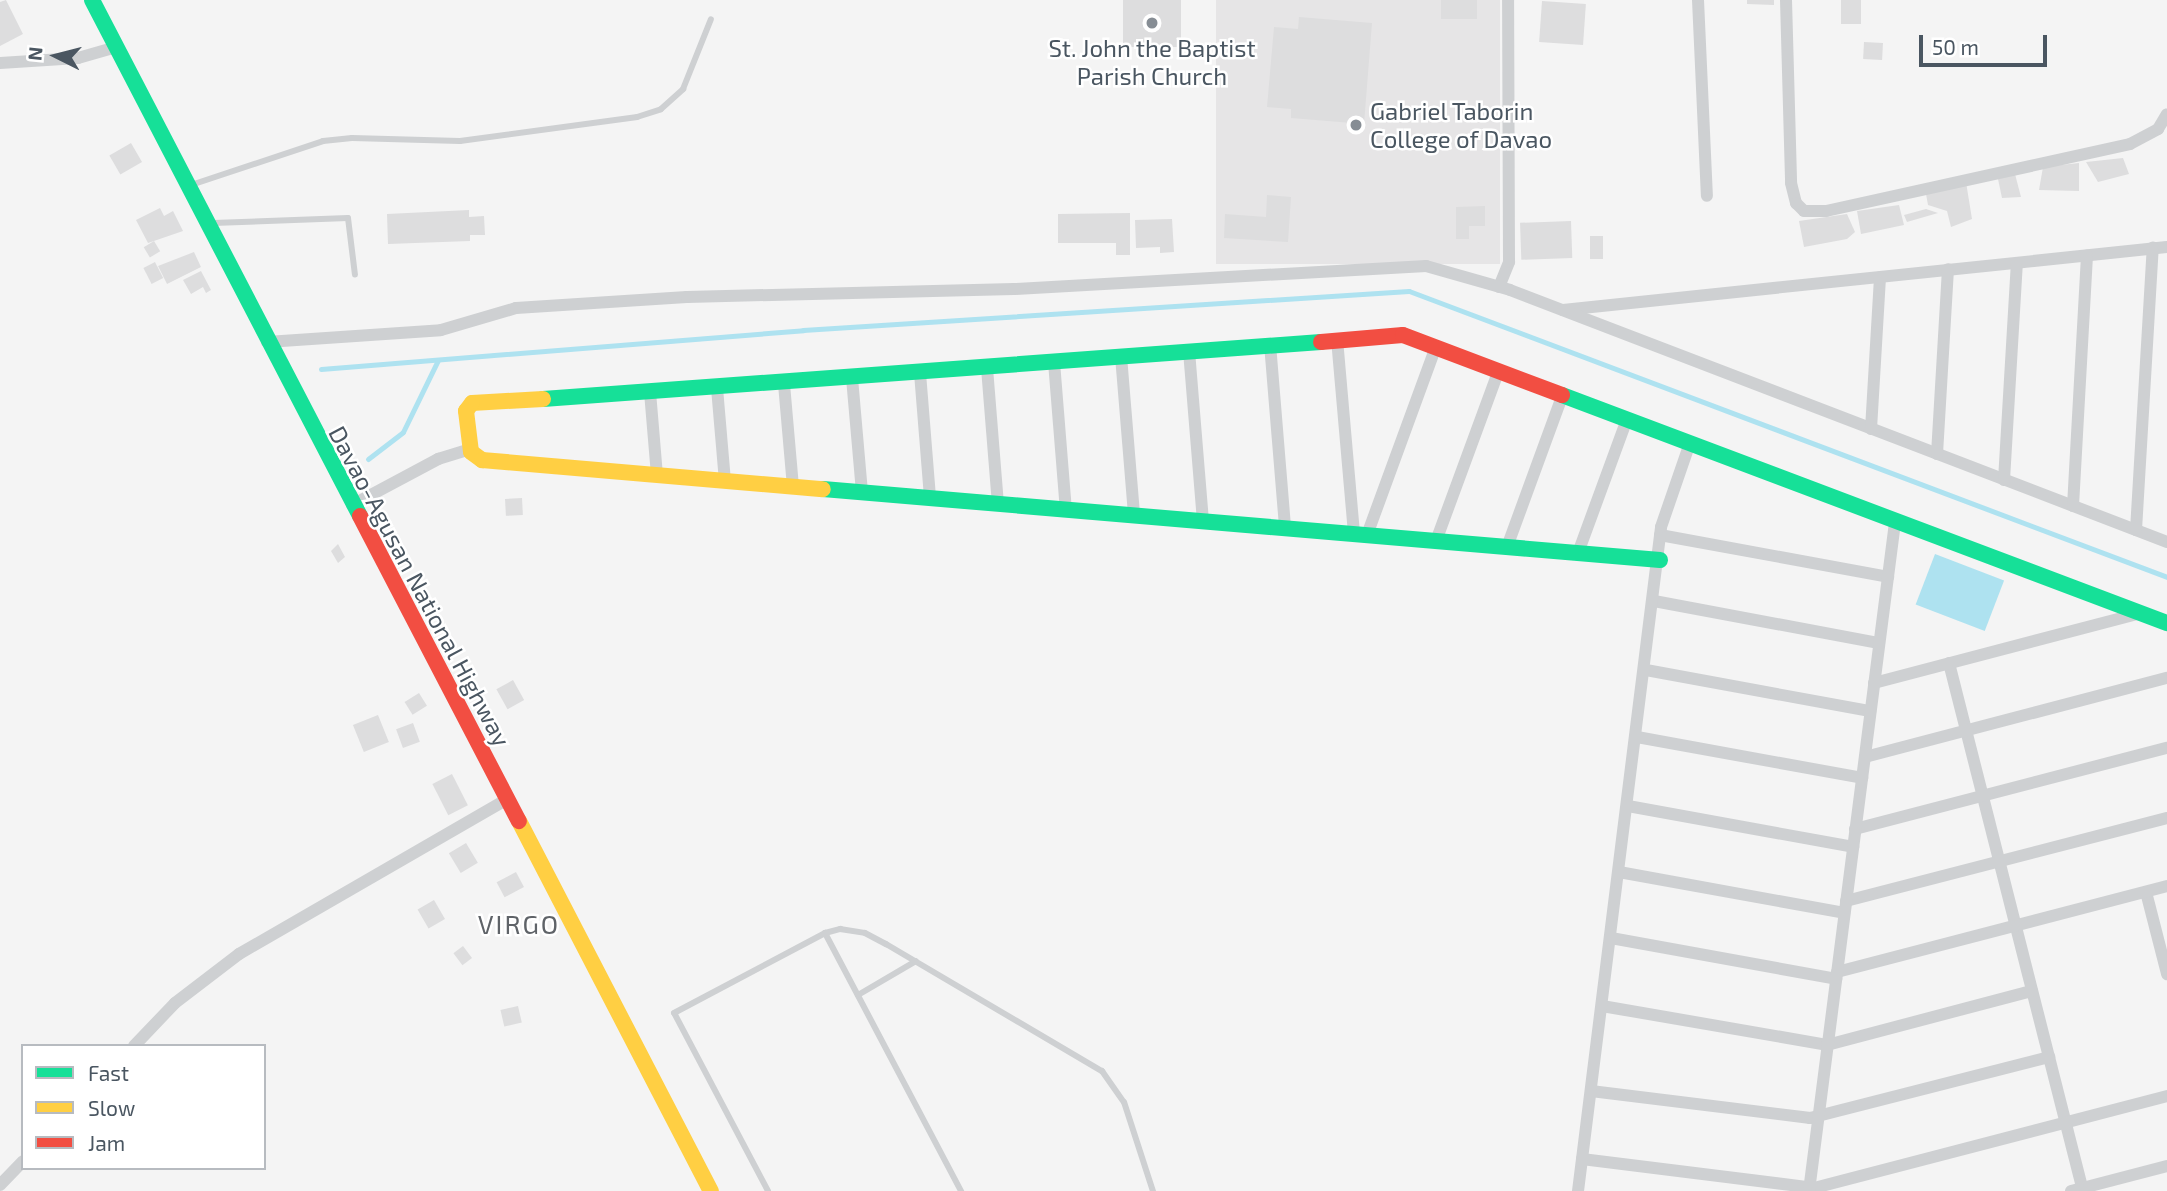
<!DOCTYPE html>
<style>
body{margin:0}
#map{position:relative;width:2167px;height:1191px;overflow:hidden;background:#f4f4f4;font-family:"Exo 2",sans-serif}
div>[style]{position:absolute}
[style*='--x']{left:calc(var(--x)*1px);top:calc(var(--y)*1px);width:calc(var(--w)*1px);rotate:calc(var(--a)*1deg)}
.education>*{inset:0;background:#e6e5e6;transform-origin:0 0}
.water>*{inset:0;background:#aee2f0;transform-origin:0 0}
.stream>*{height:5px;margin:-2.5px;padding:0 2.5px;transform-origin:2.5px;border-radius:2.5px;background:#aee2f0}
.building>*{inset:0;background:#ddddde;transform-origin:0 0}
.lane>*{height:6px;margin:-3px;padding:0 3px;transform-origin:3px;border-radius:3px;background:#ced0d2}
.street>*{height:12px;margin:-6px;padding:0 6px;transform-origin:6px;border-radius:6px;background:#ced0d2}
.fast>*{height:16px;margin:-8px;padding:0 8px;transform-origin:8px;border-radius:8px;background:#16e098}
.slow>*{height:16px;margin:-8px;padding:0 8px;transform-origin:8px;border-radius:8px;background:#ffcf43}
.jam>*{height:16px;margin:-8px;padding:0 8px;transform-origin:8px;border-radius:8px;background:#f24e42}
.dots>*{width:19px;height:19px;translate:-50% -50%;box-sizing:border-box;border:4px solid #fff;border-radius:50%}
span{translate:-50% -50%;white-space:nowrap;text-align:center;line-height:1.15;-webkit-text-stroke:5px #fff;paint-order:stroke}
.poi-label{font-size:24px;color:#4a5661}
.left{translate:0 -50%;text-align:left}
.street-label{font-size:24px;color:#4a5661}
.neighbourhood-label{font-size:26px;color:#5f6368;letter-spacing:2px}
.legend{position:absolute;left:21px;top:1044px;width:245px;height:126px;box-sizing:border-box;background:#fff;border:2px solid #b7bbc0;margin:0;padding:9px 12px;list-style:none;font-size:21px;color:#4a5661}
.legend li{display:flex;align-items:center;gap:14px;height:35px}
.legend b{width:35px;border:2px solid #b7bbc0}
.north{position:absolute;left:21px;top:21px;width:70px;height:70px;-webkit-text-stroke:5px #fff;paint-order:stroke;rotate:276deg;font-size:19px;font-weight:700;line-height:28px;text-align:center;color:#4a5661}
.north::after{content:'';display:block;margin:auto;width:24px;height:32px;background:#4a5661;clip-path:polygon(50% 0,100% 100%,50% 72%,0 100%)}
.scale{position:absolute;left:1919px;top:35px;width:128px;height:32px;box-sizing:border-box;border:4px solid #4a5661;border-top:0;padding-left:9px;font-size:21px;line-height:24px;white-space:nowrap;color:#4a5661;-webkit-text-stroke:5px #fff;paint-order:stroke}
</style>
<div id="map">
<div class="education">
<div style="left:1216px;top:0;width:284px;height:264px"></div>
</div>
<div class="water">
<div style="left:1935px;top:554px;width:74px;height:54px;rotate:21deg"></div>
</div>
<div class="stream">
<div style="--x:321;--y:369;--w:484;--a:-4.6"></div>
<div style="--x:803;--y:330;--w:607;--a:-3.68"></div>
<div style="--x:1409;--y:291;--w:810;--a:20.67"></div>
<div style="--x:368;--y:459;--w:44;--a:-37.6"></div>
<div style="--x:403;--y:432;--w:80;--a:-64.1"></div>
</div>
<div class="building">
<div style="clip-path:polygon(6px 0,23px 34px,0 46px,0 2px)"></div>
<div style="left:1123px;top:0;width:58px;height:47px"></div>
<div style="left:1441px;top:0;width:36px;height:19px"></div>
<div style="clip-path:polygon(1747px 0,1774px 0,1774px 5px,1747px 4px)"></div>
<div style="left:1841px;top:0;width:20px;height:24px"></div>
<div style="left:1542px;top:1px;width:44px;height:41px;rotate:4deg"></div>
<div style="clip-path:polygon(1299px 17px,1372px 23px,1364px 124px,1291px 118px,1291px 109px,1267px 107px,1274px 27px,1298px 29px)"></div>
<div style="left:1864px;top:42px;width:19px;height:17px;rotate:3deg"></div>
<div style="left:131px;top:143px;width:22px;height:25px;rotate:60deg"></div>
<div style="clip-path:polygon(2123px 158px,2129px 174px,2098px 182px,2086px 162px)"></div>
<div style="clip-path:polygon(2079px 163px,2079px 191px,2039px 190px,2043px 167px)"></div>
<div style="clip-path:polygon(2015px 174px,2021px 197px,2002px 198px,1998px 179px)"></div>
<div style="clip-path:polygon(1966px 182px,1972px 219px,1951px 227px,1947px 211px,1928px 205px,1926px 194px)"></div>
<div style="clip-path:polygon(1267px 195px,1291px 197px,1288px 242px,1224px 238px,1225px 214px,1266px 217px)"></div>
<div style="clip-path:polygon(1899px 205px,1904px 225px,1861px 234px,1857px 211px)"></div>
<div style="clip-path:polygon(1485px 206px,1485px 226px,1469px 226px,1469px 239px,1456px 239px,1456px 207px)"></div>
<div style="clip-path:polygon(160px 208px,164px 216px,173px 211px,183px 231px,148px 243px,136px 220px)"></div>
<div style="clip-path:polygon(1926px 209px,1938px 213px,1907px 222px,1904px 215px)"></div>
<div style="clip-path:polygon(469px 210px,469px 217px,484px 216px,485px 235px,470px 235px,470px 241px,388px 244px,387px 214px)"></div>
<div style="clip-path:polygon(1130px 213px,1130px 255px,1116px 255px,1116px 243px,1058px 243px,1058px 214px)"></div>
<div style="clip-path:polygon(1847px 214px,1855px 232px,1847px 239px,1804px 247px,1799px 221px)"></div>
<div style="clip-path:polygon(1172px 219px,1174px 252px,1160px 253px,1160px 247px,1136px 248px,1135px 220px)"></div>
<div style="left:1571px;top:221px;width:37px;height:51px;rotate:88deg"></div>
<div style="left:1590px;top:236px;width:13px;height:23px"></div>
<div style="left:154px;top:241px;width:12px;height:12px;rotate:59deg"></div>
<div style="clip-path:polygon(194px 252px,201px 267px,167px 284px,158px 266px)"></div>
<div style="left:155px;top:262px;width:18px;height:13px;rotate:63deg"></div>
<div style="clip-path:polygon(201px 271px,211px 290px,206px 293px,203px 287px,191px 294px,183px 280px)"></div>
<div style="left:522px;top:498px;width:17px;height:17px;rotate:87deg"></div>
<div style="clip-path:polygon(338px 544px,345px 557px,338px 563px,331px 551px)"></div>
<div style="left:513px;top:680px;width:23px;height:19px;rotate:61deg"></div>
<div style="left:419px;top:693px;width:15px;height:17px;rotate:58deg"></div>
<div style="left:378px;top:715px;width:29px;height:27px;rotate:68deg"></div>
<div style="left:413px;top:723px;width:20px;height:18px;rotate:70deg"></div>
<div style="left:452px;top:774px;width:35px;height:22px;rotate:63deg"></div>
<div style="left:466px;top:843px;width:23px;height:20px;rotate:59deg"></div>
<div style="left:516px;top:872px;width:17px;height:22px;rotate:62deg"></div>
<div style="left:434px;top:900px;width:22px;height:19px;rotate:60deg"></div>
<div style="left:463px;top:946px;width:15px;height:12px;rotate:53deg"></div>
<div style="left:518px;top:1006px;width:17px;height:18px;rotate:77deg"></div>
</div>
<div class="lane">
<div style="--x:194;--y:184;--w:136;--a:-18.4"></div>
<div style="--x:323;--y:141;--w:29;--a:-6"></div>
<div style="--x:352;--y:138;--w:108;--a:1.6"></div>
<div style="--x:460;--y:141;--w:179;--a:-7.7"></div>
<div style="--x:637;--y:117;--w:25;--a:-18"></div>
<div style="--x:661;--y:109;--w:30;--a:-42"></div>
<div style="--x:683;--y:89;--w:75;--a:-68.2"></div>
<div style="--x:213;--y:223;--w:135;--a:-2.1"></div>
<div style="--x:348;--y:218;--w:57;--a:83"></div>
<div style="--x:825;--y:933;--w:292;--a:62.2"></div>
<div style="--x:858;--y:995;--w:67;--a:-30.4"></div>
<div style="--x:768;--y:1191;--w:201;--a:-117.8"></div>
<div style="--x:674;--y:1013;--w:171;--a:-27.9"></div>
<div style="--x:825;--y:933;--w:16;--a:-15"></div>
<div style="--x:840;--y:929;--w:25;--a:9"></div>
<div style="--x:865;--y:933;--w:24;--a:28"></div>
<div style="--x:886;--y:944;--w:251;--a:30.5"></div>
<div style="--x:1102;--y:1071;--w:38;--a:55"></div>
<div style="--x:1124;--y:1102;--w:94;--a:72"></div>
</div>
<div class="street">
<div style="--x:1698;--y:0;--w:196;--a:87.4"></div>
<div style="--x:1786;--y:0;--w:183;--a:88.4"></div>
<div style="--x:1791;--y:183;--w:21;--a:76"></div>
<div style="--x:1796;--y:203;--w:11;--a:45"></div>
<div style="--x:1804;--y:211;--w:22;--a:0"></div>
<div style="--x:1826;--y:211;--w:311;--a:-12.4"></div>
<div style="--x:2130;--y:144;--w:32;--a:-28"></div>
<div style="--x:2158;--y:129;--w:17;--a:-59"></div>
<div style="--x:0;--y:63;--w:78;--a:-3.7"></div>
<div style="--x:78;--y:58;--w:40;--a:-16"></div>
<div style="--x:1499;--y:287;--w:27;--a:-68"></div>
<div style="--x:1509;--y:262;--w:262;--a:-90.2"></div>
<div style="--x:1563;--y:310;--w:607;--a:-5.95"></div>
<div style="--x:1337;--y:339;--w:196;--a:85"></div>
<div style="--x:267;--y:342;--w:174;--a:-3.9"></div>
<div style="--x:441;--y:330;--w:78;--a:-16.3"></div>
<div style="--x:516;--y:308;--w:171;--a:-3.7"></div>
<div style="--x:687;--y:297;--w:327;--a:-1.4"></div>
<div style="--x:1014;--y:289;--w:413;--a:-3.2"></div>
<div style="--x:1426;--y:266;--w:87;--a:15.9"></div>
<div style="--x:1510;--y:290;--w:704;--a:20.98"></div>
<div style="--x:1270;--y:344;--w:185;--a:85.3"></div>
<div style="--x:1189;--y:351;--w:171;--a:85.3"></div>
<div style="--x:1121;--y:356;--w:160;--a:85.3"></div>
<div style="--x:1054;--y:362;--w:148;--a:85.4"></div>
<div style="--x:987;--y:368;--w:136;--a:85.4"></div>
<div style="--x:920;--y:373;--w:125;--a:85.4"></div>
<div style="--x:852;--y:378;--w:114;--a:85"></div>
<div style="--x:784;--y:384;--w:103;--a:85"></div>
<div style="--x:717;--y:388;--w:93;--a:85.1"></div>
<div style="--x:650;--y:392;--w:83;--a:85.2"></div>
<div style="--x:1871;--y:429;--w:152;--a:-86.6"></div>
<div style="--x:1937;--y:454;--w:185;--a:-86.6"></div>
<div style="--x:2004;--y:480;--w:217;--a:-86.6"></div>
<div style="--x:352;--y:505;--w:98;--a:-28.1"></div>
<div style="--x:438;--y:459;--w:34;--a:-17"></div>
<div style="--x:2073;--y:506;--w:251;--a:-86.8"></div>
<div style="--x:2136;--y:530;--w:283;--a:-86.6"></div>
<div style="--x:1367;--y:535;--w:201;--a:-69.9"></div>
<div style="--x:1660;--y:535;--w:232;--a:10.4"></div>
<div style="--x:1436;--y:541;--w:182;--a:-69.8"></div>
<div style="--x:1507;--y:547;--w:163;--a:-69.9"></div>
<div style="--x:1578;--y:553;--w:143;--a:-69.9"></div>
<div style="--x:1654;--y:601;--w:229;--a:10.6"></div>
<div style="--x:1949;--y:663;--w:545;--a:75.76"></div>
<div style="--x:1646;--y:670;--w:228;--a:10.4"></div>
<div style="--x:1874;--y:683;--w:276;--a:-14.7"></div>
<div style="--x:1637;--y:737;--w:229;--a:10.3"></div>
<div style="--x:1865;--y:757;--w:312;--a:-14.7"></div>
<div style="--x:1628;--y:806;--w:229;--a:10.3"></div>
<div style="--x:1855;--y:829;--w:322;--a:-14.6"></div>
<div style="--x:1619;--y:872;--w:229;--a:10.3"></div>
<div style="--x:2146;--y:892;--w:85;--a:75.6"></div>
<div style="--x:1846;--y:901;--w:332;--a:-14.5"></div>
<div style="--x:1611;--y:938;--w:229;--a:10.3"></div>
<div style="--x:1837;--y:972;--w:341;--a:-14.6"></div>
<div style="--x:1602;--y:1006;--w:228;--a:9.8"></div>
<div style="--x:1827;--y:1045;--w:212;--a:-14.8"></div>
<div style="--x:134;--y:1046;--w:59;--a:-46.4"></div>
<div style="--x:175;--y:1003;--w:81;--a:-37.4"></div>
<div style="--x:239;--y:954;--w:308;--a:-30"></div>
<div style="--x:1591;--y:1091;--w:221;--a:7"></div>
<div style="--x:1810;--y:1118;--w:247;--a:-14.3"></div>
<div style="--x:1582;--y:1159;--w:234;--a:7.1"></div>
<div style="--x:1814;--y:1188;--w:365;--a:-14.6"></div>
<div style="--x:0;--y:1185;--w:33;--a:-46"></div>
<div style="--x:1578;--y:1191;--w:669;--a:-82.87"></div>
<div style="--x:1661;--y:527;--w:89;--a:-71"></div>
<div style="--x:1809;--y:1191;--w:675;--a:-82.67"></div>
<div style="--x:2071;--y:1191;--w:99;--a:-14.6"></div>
</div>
<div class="fast">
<div style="--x:92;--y:0;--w:581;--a:62.55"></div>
<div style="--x:1562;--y:395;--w:647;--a:20.65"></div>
<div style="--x:543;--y:399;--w:780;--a:-4.19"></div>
<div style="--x:823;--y:489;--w:840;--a:4.85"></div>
</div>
<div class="slow">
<div style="--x:543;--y:399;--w:71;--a:176.8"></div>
<div style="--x:472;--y:403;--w:10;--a:127"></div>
<div style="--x:466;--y:411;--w:41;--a:83"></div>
<div style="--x:471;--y:452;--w:14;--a:36"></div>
<div style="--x:482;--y:460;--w:342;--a:4.9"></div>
<div style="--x:519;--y:821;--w:417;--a:62.6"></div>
</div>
<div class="jam">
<div style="--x:1321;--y:342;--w:82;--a:-4.9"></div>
<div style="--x:1403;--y:335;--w:170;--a:20.7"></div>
<div style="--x:360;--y:516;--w:344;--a:62.5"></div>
</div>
<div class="dots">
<div style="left:1152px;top:23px;background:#868d94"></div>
<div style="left:1356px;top:125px;background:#868d94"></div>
</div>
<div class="poi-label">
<span style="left:1152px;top:62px">St. John the Baptist<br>Parish Church</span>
<span class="left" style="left:1370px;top:125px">Gabriel Taborin<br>College of Davao</span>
</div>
<div class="street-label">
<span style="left:420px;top:586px;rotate:62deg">Davao-Agusan National Highway</span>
</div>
<div class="neighbourhood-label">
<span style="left:519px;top:924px">VIRGO</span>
</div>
<ul class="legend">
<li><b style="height:9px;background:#16e098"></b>Fast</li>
<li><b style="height:9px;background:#ffcf43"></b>Slow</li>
<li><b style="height:9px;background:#f24e42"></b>Jam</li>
</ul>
<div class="north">N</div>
<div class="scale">50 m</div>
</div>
